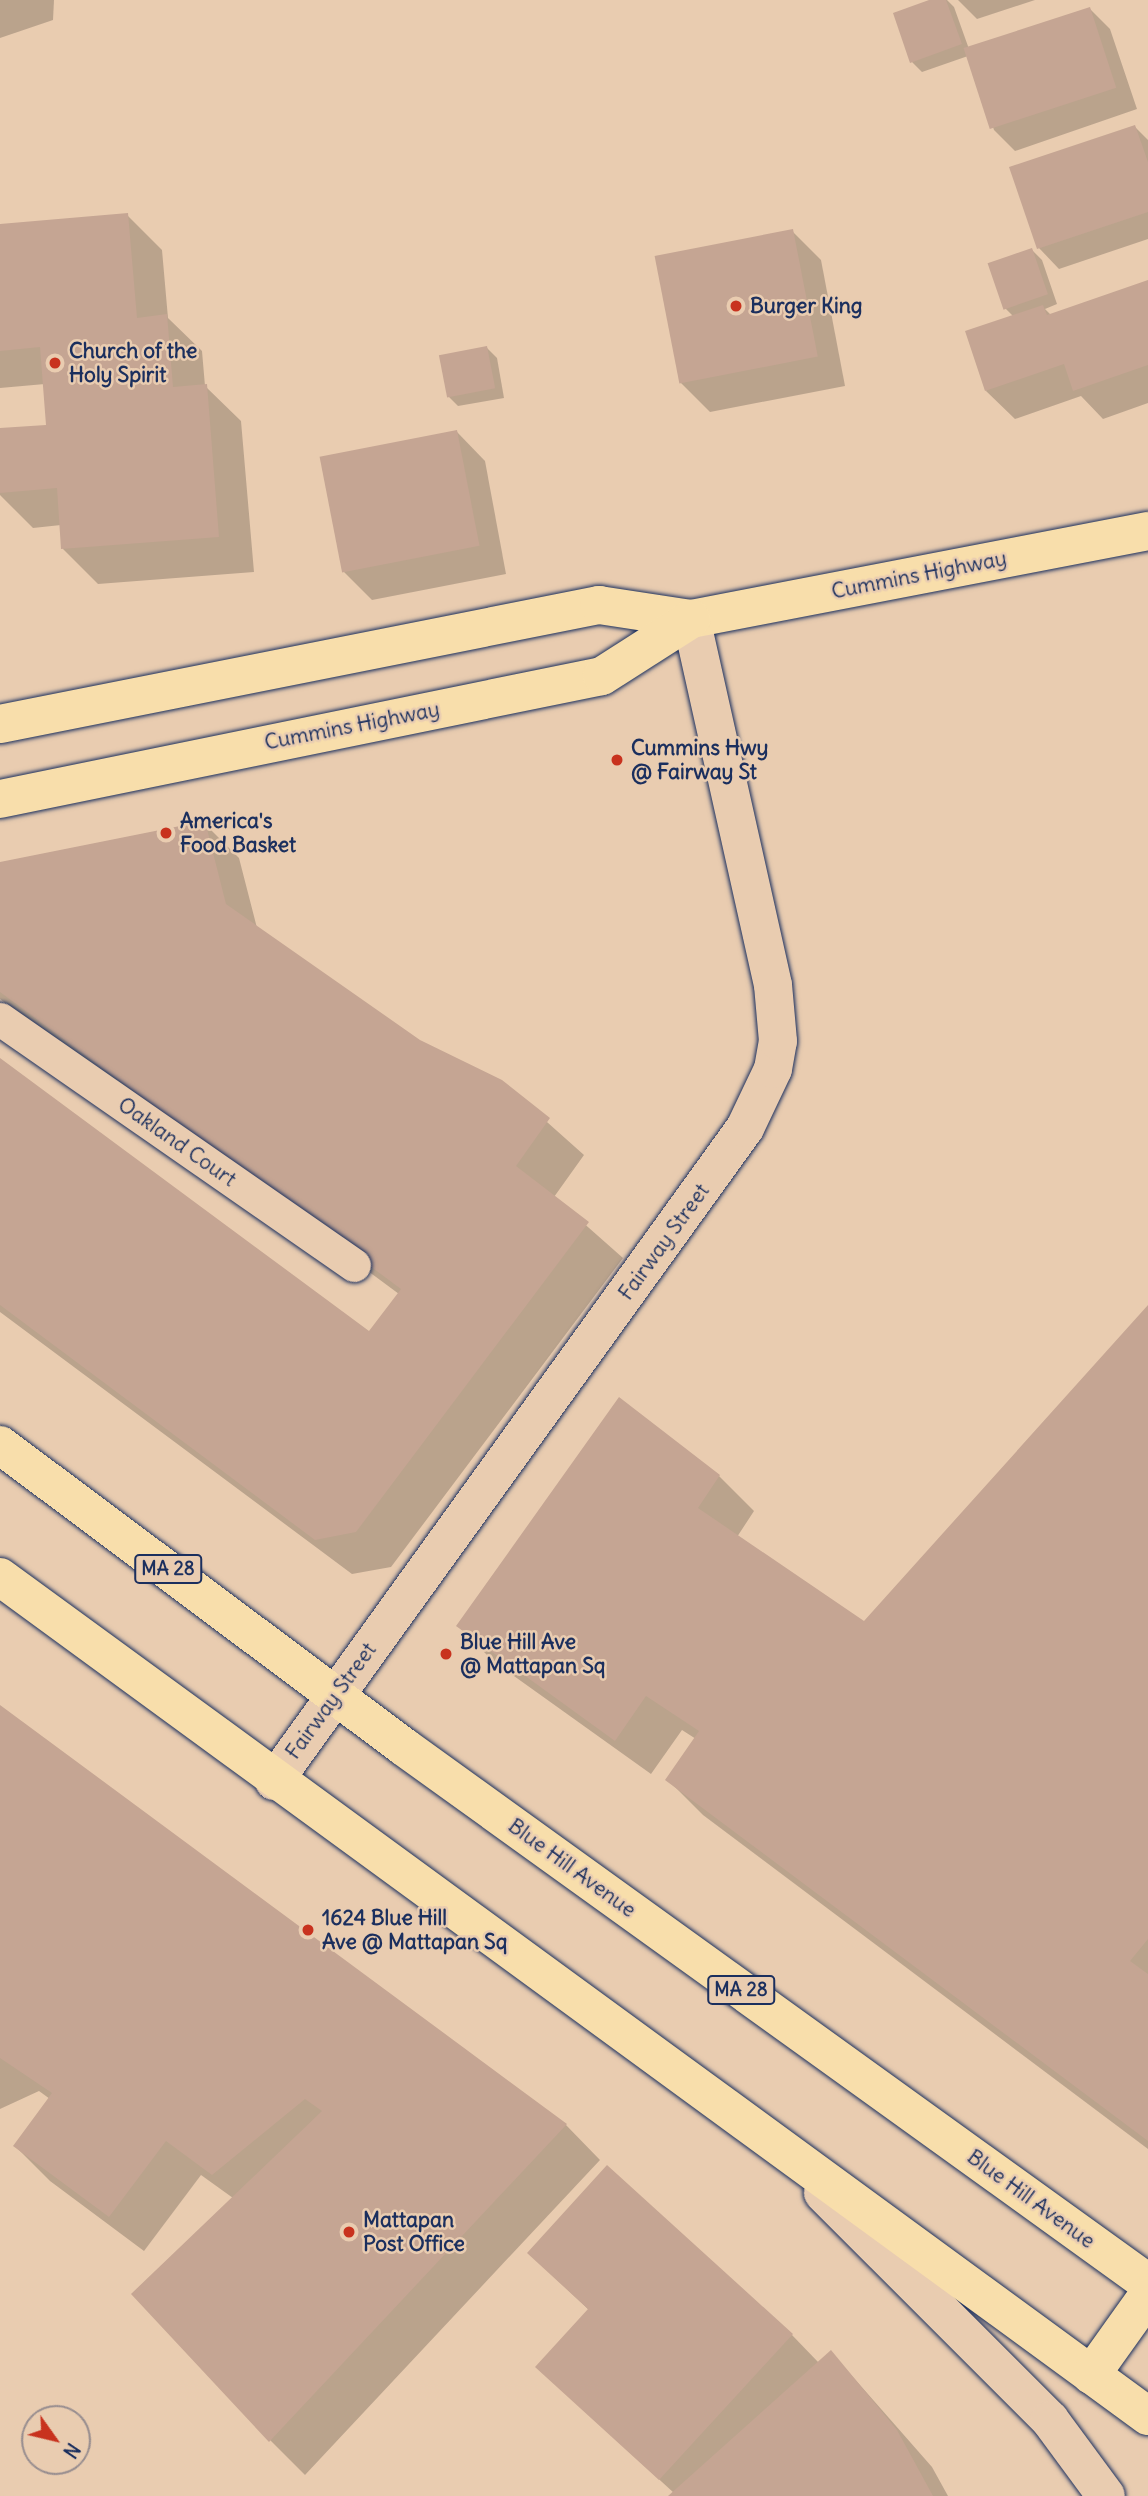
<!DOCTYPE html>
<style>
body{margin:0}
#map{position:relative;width:1148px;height:2496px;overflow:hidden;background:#e9ccb0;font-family:Delius,sans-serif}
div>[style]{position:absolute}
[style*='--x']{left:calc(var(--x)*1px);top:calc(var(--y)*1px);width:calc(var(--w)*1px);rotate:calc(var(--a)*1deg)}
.shadow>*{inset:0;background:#0003}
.building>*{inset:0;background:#c5a593;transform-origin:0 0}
.roads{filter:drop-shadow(0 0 2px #1b2f5e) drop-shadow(0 0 2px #1b2f5e)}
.service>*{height:33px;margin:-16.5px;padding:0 16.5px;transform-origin:16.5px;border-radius:16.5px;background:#e9ccb0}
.minor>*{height:38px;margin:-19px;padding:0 19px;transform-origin:19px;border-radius:19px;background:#e9ccb0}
.secondary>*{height:38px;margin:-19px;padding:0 19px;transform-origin:19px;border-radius:19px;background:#e9ccb0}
.primary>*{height:38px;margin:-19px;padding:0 19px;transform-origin:19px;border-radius:19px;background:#f8deab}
.trunk>*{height:38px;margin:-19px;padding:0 19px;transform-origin:19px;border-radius:19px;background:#f8deab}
.dots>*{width:19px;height:19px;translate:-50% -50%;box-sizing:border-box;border:4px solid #e9ccb0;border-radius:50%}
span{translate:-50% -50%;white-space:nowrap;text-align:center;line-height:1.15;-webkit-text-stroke:5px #e9ccb0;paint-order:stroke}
.shield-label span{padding:2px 5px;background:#e9ccb0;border:2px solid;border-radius:5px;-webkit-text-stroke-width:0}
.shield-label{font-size:19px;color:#1b2f5e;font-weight:700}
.poi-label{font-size:21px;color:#1b2f5e;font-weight:700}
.left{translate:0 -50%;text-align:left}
.street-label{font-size:21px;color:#1b2f5e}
.north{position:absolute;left:21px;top:2405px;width:70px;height:70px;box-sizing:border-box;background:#e9ccb0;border:2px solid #978d8f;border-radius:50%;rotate:124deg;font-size:19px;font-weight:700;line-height:28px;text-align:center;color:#1b2f5e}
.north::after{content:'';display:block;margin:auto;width:24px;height:32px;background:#c8321e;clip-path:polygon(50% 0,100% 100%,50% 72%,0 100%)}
</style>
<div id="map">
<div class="shadow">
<div style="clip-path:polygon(0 0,54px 0,53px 20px,0 38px)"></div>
<div style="clip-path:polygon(934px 0,947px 0,954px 7px,969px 49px,1090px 9px,1110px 29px,1137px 109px,1015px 151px,994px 130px,968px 56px,922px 72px,912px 62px)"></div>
<div style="clip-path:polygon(958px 0,1035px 0,977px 19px)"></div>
<div style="clip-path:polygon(1135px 127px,1148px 140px,1148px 239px,1059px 269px,1039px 248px,1012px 168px)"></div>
<div style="clip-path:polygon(127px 215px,162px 250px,168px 318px,202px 351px,205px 386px,241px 421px,254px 572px,98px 584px,63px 549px,61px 525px,33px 528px,0 495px,0 429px,48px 426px,45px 384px,0 388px,0 226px)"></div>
<div style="clip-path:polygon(792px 231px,821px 260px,845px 386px,710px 412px,681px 383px)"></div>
<div style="clip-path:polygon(1032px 250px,1042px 260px,1057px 304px,1045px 309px,1051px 315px,1148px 282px,1148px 403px,1103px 419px,1081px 396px,1015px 419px,986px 391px,1014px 317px,1005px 308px)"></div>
<div style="clip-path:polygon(487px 348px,497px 358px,504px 398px,458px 406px,447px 395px)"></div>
<div style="clip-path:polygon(457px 432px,485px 461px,506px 574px,372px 600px,343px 571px)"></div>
<div style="clip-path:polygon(204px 823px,239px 858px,257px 928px,420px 1042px,501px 1081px,584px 1155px,554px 1197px,623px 1258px,391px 1567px,352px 1574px,0 1312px,0 1060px,369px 1334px,399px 1294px,0 999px,0 864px)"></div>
<div style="clip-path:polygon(1148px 1308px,1148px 2149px,703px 1815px,668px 1780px,696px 1739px,682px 1730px,651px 1774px,493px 1661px,458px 1626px,719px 1476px,754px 1511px,737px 1537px,864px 1623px)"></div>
<div style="clip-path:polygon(0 1707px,566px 2125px,600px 2160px,305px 2475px,270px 2440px,233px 2198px,201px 2175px,144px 2251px,50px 2181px,15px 2146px,50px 2099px,39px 2091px,0 2109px)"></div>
<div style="clip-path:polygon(529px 2253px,792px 2335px,819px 2363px,831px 2352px,932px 2467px,948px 2496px,671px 2496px,674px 2493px,567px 2395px,589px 2310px)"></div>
</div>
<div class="building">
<div style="clip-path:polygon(929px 0,946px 0,962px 44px,910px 63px,893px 13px)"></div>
<div style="left:1090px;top:7px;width:85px;height:133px;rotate:72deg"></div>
<div style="clip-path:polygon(1135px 125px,1148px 162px,1148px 212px,1037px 249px,1009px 167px)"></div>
<div style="clip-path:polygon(128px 213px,137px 318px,167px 314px,173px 387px,207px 384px,219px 537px,61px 549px,57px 488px,0 493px,0 428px,46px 425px,40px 347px,0 351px,0 224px)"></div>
<div style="left:793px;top:229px;width:130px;height:141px;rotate:79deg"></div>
<div style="left:1032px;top:248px;width:49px;height:47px;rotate:71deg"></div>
<div style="clip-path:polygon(1148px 280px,1148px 365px,1073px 391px,1064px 364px,985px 391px,965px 331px,1043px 305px,1047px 315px)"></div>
<div style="left:487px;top:346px;width:43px;height:49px;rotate:79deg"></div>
<div style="left:457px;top:430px;width:118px;height:140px;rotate:79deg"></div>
<div style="clip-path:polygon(205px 821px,226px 904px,420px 1040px,502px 1080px,550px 1118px,516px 1166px,589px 1222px,356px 1532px,315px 1540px,0 1305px,0 1058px,369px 1331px,401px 1289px,0 992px,0 862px)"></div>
<div style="clip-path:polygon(1148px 1305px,1148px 1939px,1130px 1961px,1148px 1974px,1148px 2141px,665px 1780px,699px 1731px,646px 1696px,615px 1741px,456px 1626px,619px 1397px,720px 1475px,698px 1508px,864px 1621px)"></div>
<div style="clip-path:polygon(0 1705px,567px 2124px,269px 2442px,131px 2294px,322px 2111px,305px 2099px,212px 2175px,166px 2141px,109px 2217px,13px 2146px,52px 2093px,0 2058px)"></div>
<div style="clip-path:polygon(607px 2165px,793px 2334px,659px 2480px,535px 2367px,588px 2309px,527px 2253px)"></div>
<div style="clip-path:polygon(831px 2350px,897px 2430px,933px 2496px,668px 2496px)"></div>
</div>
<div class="roads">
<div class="service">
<div style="--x:0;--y:1019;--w:431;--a:34.8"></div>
</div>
<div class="minor">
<div style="--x:274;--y:1781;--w:805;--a:-54.2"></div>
<div style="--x:745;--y:1128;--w:65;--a:-64.6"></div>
<div style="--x:773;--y:1069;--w:28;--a:-80"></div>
<div style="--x:778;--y:1041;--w:56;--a:-95.1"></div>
<div style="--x:773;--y:985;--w:375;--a:-102.6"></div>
</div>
<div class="secondary">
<div style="--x:823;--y:2193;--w:321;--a:45"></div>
<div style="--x:1050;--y:2420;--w:94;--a:53.6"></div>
</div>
<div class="primary">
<div style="--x:0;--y:724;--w:611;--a:-11.24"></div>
<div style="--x:599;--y:605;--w:93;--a:8.7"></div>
<div style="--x:691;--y:619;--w:465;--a:-10.9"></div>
<div style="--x:0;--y:799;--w:614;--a:-11.55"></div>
<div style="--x:602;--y:676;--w:106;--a:-32.6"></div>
</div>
<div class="trunk">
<div style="--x:0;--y:1445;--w:504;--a:36.78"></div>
<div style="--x:404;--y:1747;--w:917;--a:35.77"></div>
<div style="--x:0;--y:1577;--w:1422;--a:36.16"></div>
<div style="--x:1091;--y:2375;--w:98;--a:-54.5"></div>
</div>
</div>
<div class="dots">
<div style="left:736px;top:306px;background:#c8321e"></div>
<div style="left:55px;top:363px;background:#c8321e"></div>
<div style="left:617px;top:760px;background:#c8321e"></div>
<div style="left:166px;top:833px;background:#c8321e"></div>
<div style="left:446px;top:1654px;background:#c8321e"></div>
<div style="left:308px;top:1930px;background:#c8321e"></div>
<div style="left:349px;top:2232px;background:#c8321e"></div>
</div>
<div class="shield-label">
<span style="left:168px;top:1569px">MA 28</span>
<span style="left:741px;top:1990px">MA 28</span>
</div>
<div class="poi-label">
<span class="left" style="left:750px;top:306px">Burger King</span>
<span class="left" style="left:69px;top:363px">Church of the<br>Holy Spirit</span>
<span class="left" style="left:631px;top:760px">Cummins Hwy<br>@ Fairway St</span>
<span class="left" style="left:180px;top:833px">America's<br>Food Basket</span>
<span class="left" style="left:460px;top:1654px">Blue Hill Ave<br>@ Mattapan Sq</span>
<span class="left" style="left:322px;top:1930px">1624 Blue Hill<br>Ave @ Mattapan Sq</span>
<span class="left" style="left:363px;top:2232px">Mattapan<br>Post Office</span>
</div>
<div class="street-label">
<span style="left:919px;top:575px;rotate:-11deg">Cummins Highway</span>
<span style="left:352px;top:726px;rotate:-11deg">Cummins Highway</span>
<span style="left:177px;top:1142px;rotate:35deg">Oakland Court</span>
<span style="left:664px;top:1242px;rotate:-54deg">Fairway Street</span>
<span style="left:331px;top:1701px;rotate:-54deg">Fairway Street</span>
<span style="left:572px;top:1868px;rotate:36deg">Blue Hill Avenue</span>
<span style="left:1031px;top:2199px;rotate:36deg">Blue Hill Avenue</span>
</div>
<div class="north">N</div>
</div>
